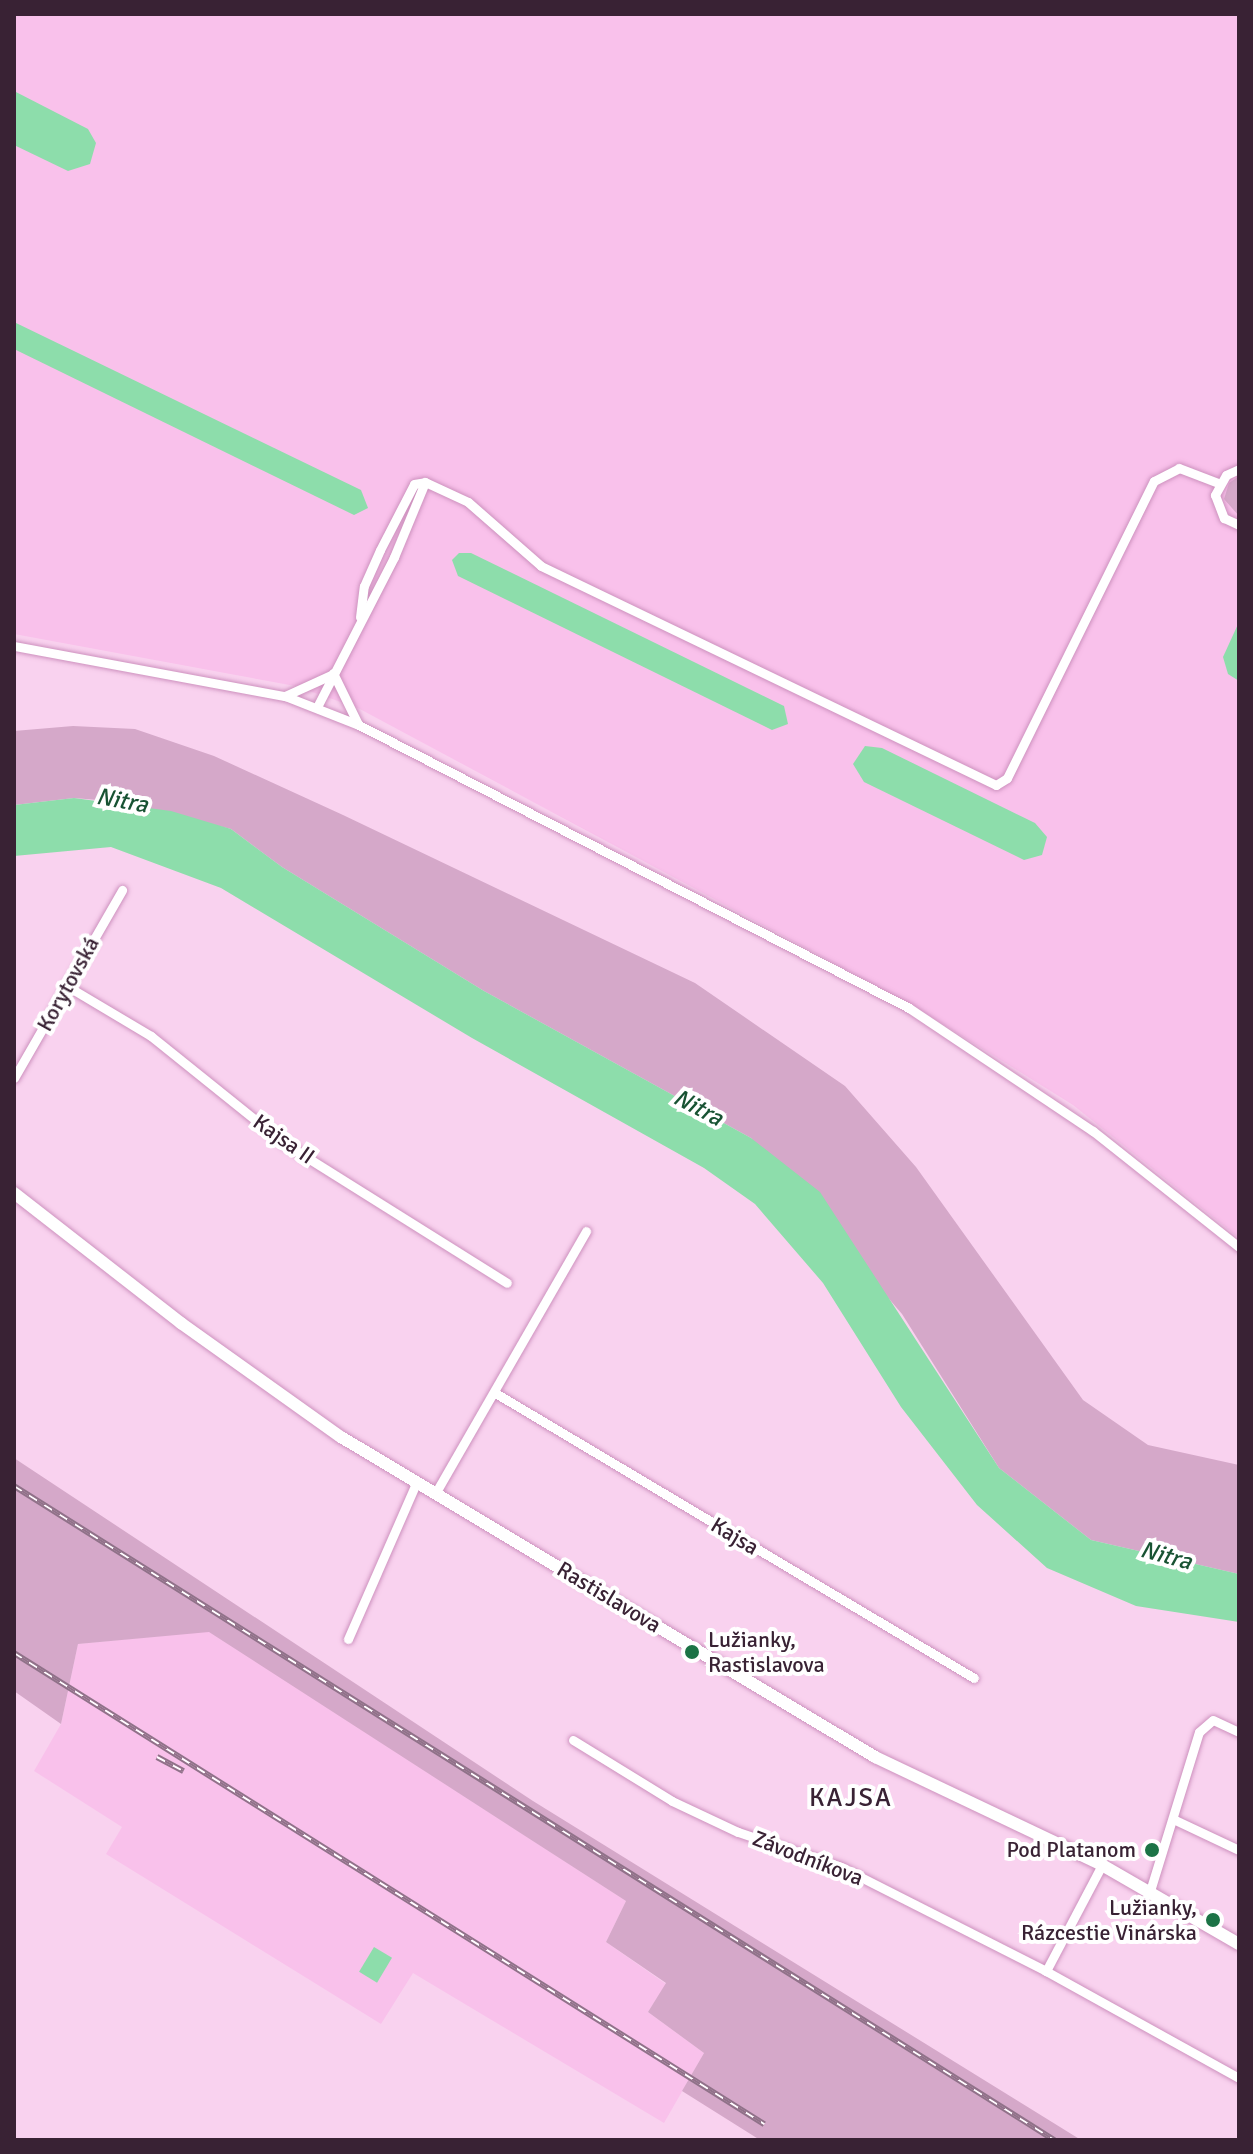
<!DOCTYPE html>
<meta charset="utf-8">
<style>
body{margin:0}
#map{position:relative;width:1253px;height:2154px;overflow:hidden;background:#f9d2ef;font-family:Signika,sans-serif}
div>[style]{position:absolute}
[style*='--x']{left:calc(var(--x)*1px);top:calc(var(--y)*1px);width:calc(var(--w)*1px);rotate:calc(var(--a)*1deg)}
.built>*{inset:0;background:#f9c1eb}
.green>*{inset:0;background:#d5a8c9}
.water>*{inset:0;background:#8dddab;transform-origin:0 0}
.roads{filter:drop-shadow(0 0 2px #cd91be) drop-shadow(0 0 2px #cd91be)}
.minor>*{height:9px;margin:-4.5px;padding:0 4.5px;transform-origin:4.5px;border-radius:4.5px;background:#fff}
.tertiary>*{height:12px;margin:-6px;padding:0 6px;transform-origin:6px;border-radius:6px;background:#fff}
.rail>*{height:6px;margin-top:-3px;transform-origin:0;background:repeating-linear-gradient(90deg,#fff 0 9px,#907289 0 18px);box-sizing:border-box;border-block:2px solid #907289}
.dots>*{width:22px;height:22px;translate:-50% -50%;box-sizing:border-box;border:4px solid #fff;border-radius:50%}
span{translate:-50% -50%;white-space:nowrap;text-align:center;line-height:1.15;-webkit-text-stroke:8px #fff;paint-order:stroke}
.street-label{font-size:22px;color:#392234}
.poi-label{font-size:22px;color:#392234}
.left{translate:0 -50%;text-align:left}
.right{translate:-100% -50%;text-align:right}
.water-label{font-size:24px;color:#185333;font-style:italic}
.quarter-label{font-size:26px;color:#392234;letter-spacing:2px}
.frame{position:absolute;inset:0;border:16px solid #392234;pointer-events:none}
</style>
<div id="map">
<div class="built">
<div style="clip-path:polygon(14px 14px,1239px 14px,1239px 1238px,1073px 1105px,912px 1005px,358px 708px,295px 686px,14px 634px)"></div>
<div style="clip-path:polygon(209px 1631px,626px 1901px,606px 1942px,666px 1984px,648px 2012px,704px 2053px,664px 2123px,413px 1973px,381px 2024px,106px 1854px,122px 1827px,34px 1771px,61px 1724px,78px 1644px)"></div>
</div>
<div class="green">
<div style="clip-path:polygon(1239px 476px,1239px 516px,1224px 499px,1229px 483px)"></div>
<div style="clip-path:polygon(73px 726px,135px 729px,214px 756px,343px 815px,695px 983px,845px 1086px,916px 1167px,1083px 1400px,1148px 1445px,1239px 1465px,1239px 1574px,1091px 1540px,999px 1468px,902px 1314px,751px 1138px,484px 991px,282px 867px,231px 829px,121px 802px,74px 798px,14px 805px,14px 731px)"></div>
<div style="clip-path:polygon(14px 1458px,533px 1801px,1081px 2140px,760px 2140px,682px 2091px,704px 2053px,648px 2012px,666px 1983px,606px 1942px,626px 1901px,209px 1632px,78px 1644px,61px 1724px,14px 1691px)"></div>
</div>
<div class="water">
<div style="clip-path:polygon(14px 91px,88px 129px,96px 143px,90px 164px,68px 171px,14px 145px)"></div>
<div style="clip-path:polygon(14px 322px,361px 490px,368px 508px,354px 515px,14px 349px)"></div>
<div style="clip-path:polygon(471px 553px,784px 706px,788px 724px,772px 730px,458px 576px,452px 560px,459px 553px)"></div>
<div style="clip-path:polygon(1239px 622px,1239px 681px,1228px 674px,1223px 657px)"></div>
<div style="clip-path:polygon(865px 746px,882px 748px,1035px 823px,1047px 837px,1042px 855px,1024px 860px,864px 782px,853px 764px)"></div>
<div style="clip-path:polygon(74px 798px,171px 811px,231px 829px,282px 867px,484px 991px,751px 1138px,820px 1192px,999px 1468px,1091px 1540px,1239px 1574px,1239px 1622px,1136px 1606px,1047px 1568px,977px 1505px,901px 1407px,823px 1283px,755px 1204px,704px 1168px,472px 1038px,221px 888px,111px 847px,14px 856px,14px 805px)"></div>
<div style="left:374px;top:1947px;width:21px;height:29px;rotate:31deg"></div>
</div>
<div class="roads">
<div class="minor">
<div style="--x:1239;--y:469;--w:14;--a:155"></div>
<div style="--x:1226;--y:475;--w:23;--a:119"></div>
<div style="--x:1215;--y:495;--w:25;--a:69"></div>
<div style="--x:1224;--y:518;--w:17;--a:25"></div>
<div style="--x:360;--y:617;--w:31;--a:-83"></div>
<div style="--x:364;--y:586;--w:39;--a:-66"></div>
<div style="--x:380;--y:550;--w:74;--a:-62.7"></div>
<div style="--x:414;--y:484;--w:11;--a:-10"></div>
<div style="--x:425;--y:482;--w:47;--a:24.9"></div>
<div style="--x:468;--y:502;--w:97;--a:41.2"></div>
<div style="--x:541;--y:566;--w:505;--a:25.7"></div>
<div style="--x:996;--y:785;--w:13;--a:-32"></div>
<div style="--x:1007;--y:778;--w:331;--a:-63.7"></div>
<div style="--x:1154;--y:481;--w:28;--a:-27"></div>
<div style="--x:1179;--y:468;--w:42;--a:21"></div>
<div style="--x:14;--y:646;--w:276;--a:10.5"></div>
<div style="--x:285;--y:696;--w:79;--a:21.4"></div>
<div style="--x:359;--y:725;--w:619;--a:27.23"></div>
<div style="--x:909;--y:1008;--w:221;--a:33.8"></div>
<div style="--x:1093;--y:1131;--w:186;--a:38.5"></div>
<div style="--x:333;--y:673;--w:57;--a:63.9"></div>
<div style="--x:287;--y:695;--w:48;--a:-24.4"></div>
<div style="--x:317;--y:707;--w:169;--a:-62.8"></div>
<div style="--x:394;--y:557;--w:81;--a:-67.5"></div>
<div style="--x:67;--y:986;--w:98;--a:30.8"></div>
<div style="--x:151;--y:1036;--w:171;--a:38.8"></div>
<div style="--x:284;--y:1143;--w:263;--a:32.1"></div>
<div style="--x:14;--y:1078;--w:217;--a:-60.1"></div>
<div style="--x:497;--y:1394;--w:555;--a:30.77"></div>
<div style="--x:436;--y:1492;--w:301;--a:-60.1"></div>
<div style="--x:348;--y:1639;--w:172;--a:-66.4"></div>
<div style="--x:573;--y:1740;--w:116;--a:31.6"></div>
<div style="--x:672;--y:1801;--w:73;--a:25.2"></div>
<div style="--x:738;--y:1832;--w:109;--a:18.8"></div>
<div style="--x:841;--y:1867;--w:230;--a:26.9"></div>
<div style="--x:1046;--y:1971;--w:221;--a:29"></div>
<div style="--x:1173;--y:1819;--w:73;--a:25.2"></div>
<div style="--x:1150;--y:1891;--w:166;--a:-72.9"></div>
<div style="--x:1199;--y:1732;--w:18;--a:-41"></div>
<div style="--x:1213;--y:1720;--w:29;--a:25"></div>
<div style="--x:1046;--y:1971;--w:120;--a:-62.2"></div>
</div>
<div class="tertiary">
<div style="--x:14;--y:1193;--w:212;--a:37.9"></div>
<div style="--x:181;--y:1323;--w:196;--a:35.5"></div>
<div style="--x:341;--y:1437;--w:623;--a:30.93"></div>
<div style="--x:875;--y:1757;--w:251;--a:25.4"></div>
<div style="--x:1102;--y:1865;--w:158;--a:30"></div>
</div>
</div>
<div class="rail">
<div style="--x:14;--y:1486;--w:1229;--a:32.16"></div>
<div style="--x:14;--y:1653;--w:886;--a:32.13"></div>
<div style="--x:157;--y:1757;--w:30;--a:28"></div>
</div>
<div class="dots">
<div style="left:692px;top:1652px;background:#1c7346"></div>
<div style="left:1152px;top:1850px;background:#1c7346"></div>
<div style="left:1213px;top:1920px;background:#1c7346"></div>
</div>
<div class="street-label">
<span style="left:68px;top:984px;rotate:-61deg">Korytovská</span>
<span style="left:284px;top:1139px;rotate:35deg">Kajsa II</span>
<span style="left:735px;top:1536px;rotate:31deg">Kajsa</span>
<span style="left:609px;top:1597px;rotate:31deg">Rastislavova</span>
<span style="left:808px;top:1858px;rotate:21deg">Závodníkova</span>
</div>
<div class="poi-label">
<span class="left" style="left:708px;top:1652px">Lužianky,<br>Rastislavova</span>
<span class="right" style="left:1136px;top:1850px">Pod Platanom</span>
<span class="right" style="left:1197px;top:1920px">Lužianky,<br>Rázcestie Vinárska</span>
</div>
<div class="water-label">
<span style="left:122px;top:801px;rotate:10deg">Nitra</span>
<span style="left:698px;top:1108px;rotate:28deg">Nitra</span>
<span style="left:1166px;top:1556px;rotate:15deg">Nitra</span>
</div>
<div class="quarter-label">
<span style="left:851px;top:1799px">KAJSA</span>
</div>
<div class="frame"></div>
</div>
